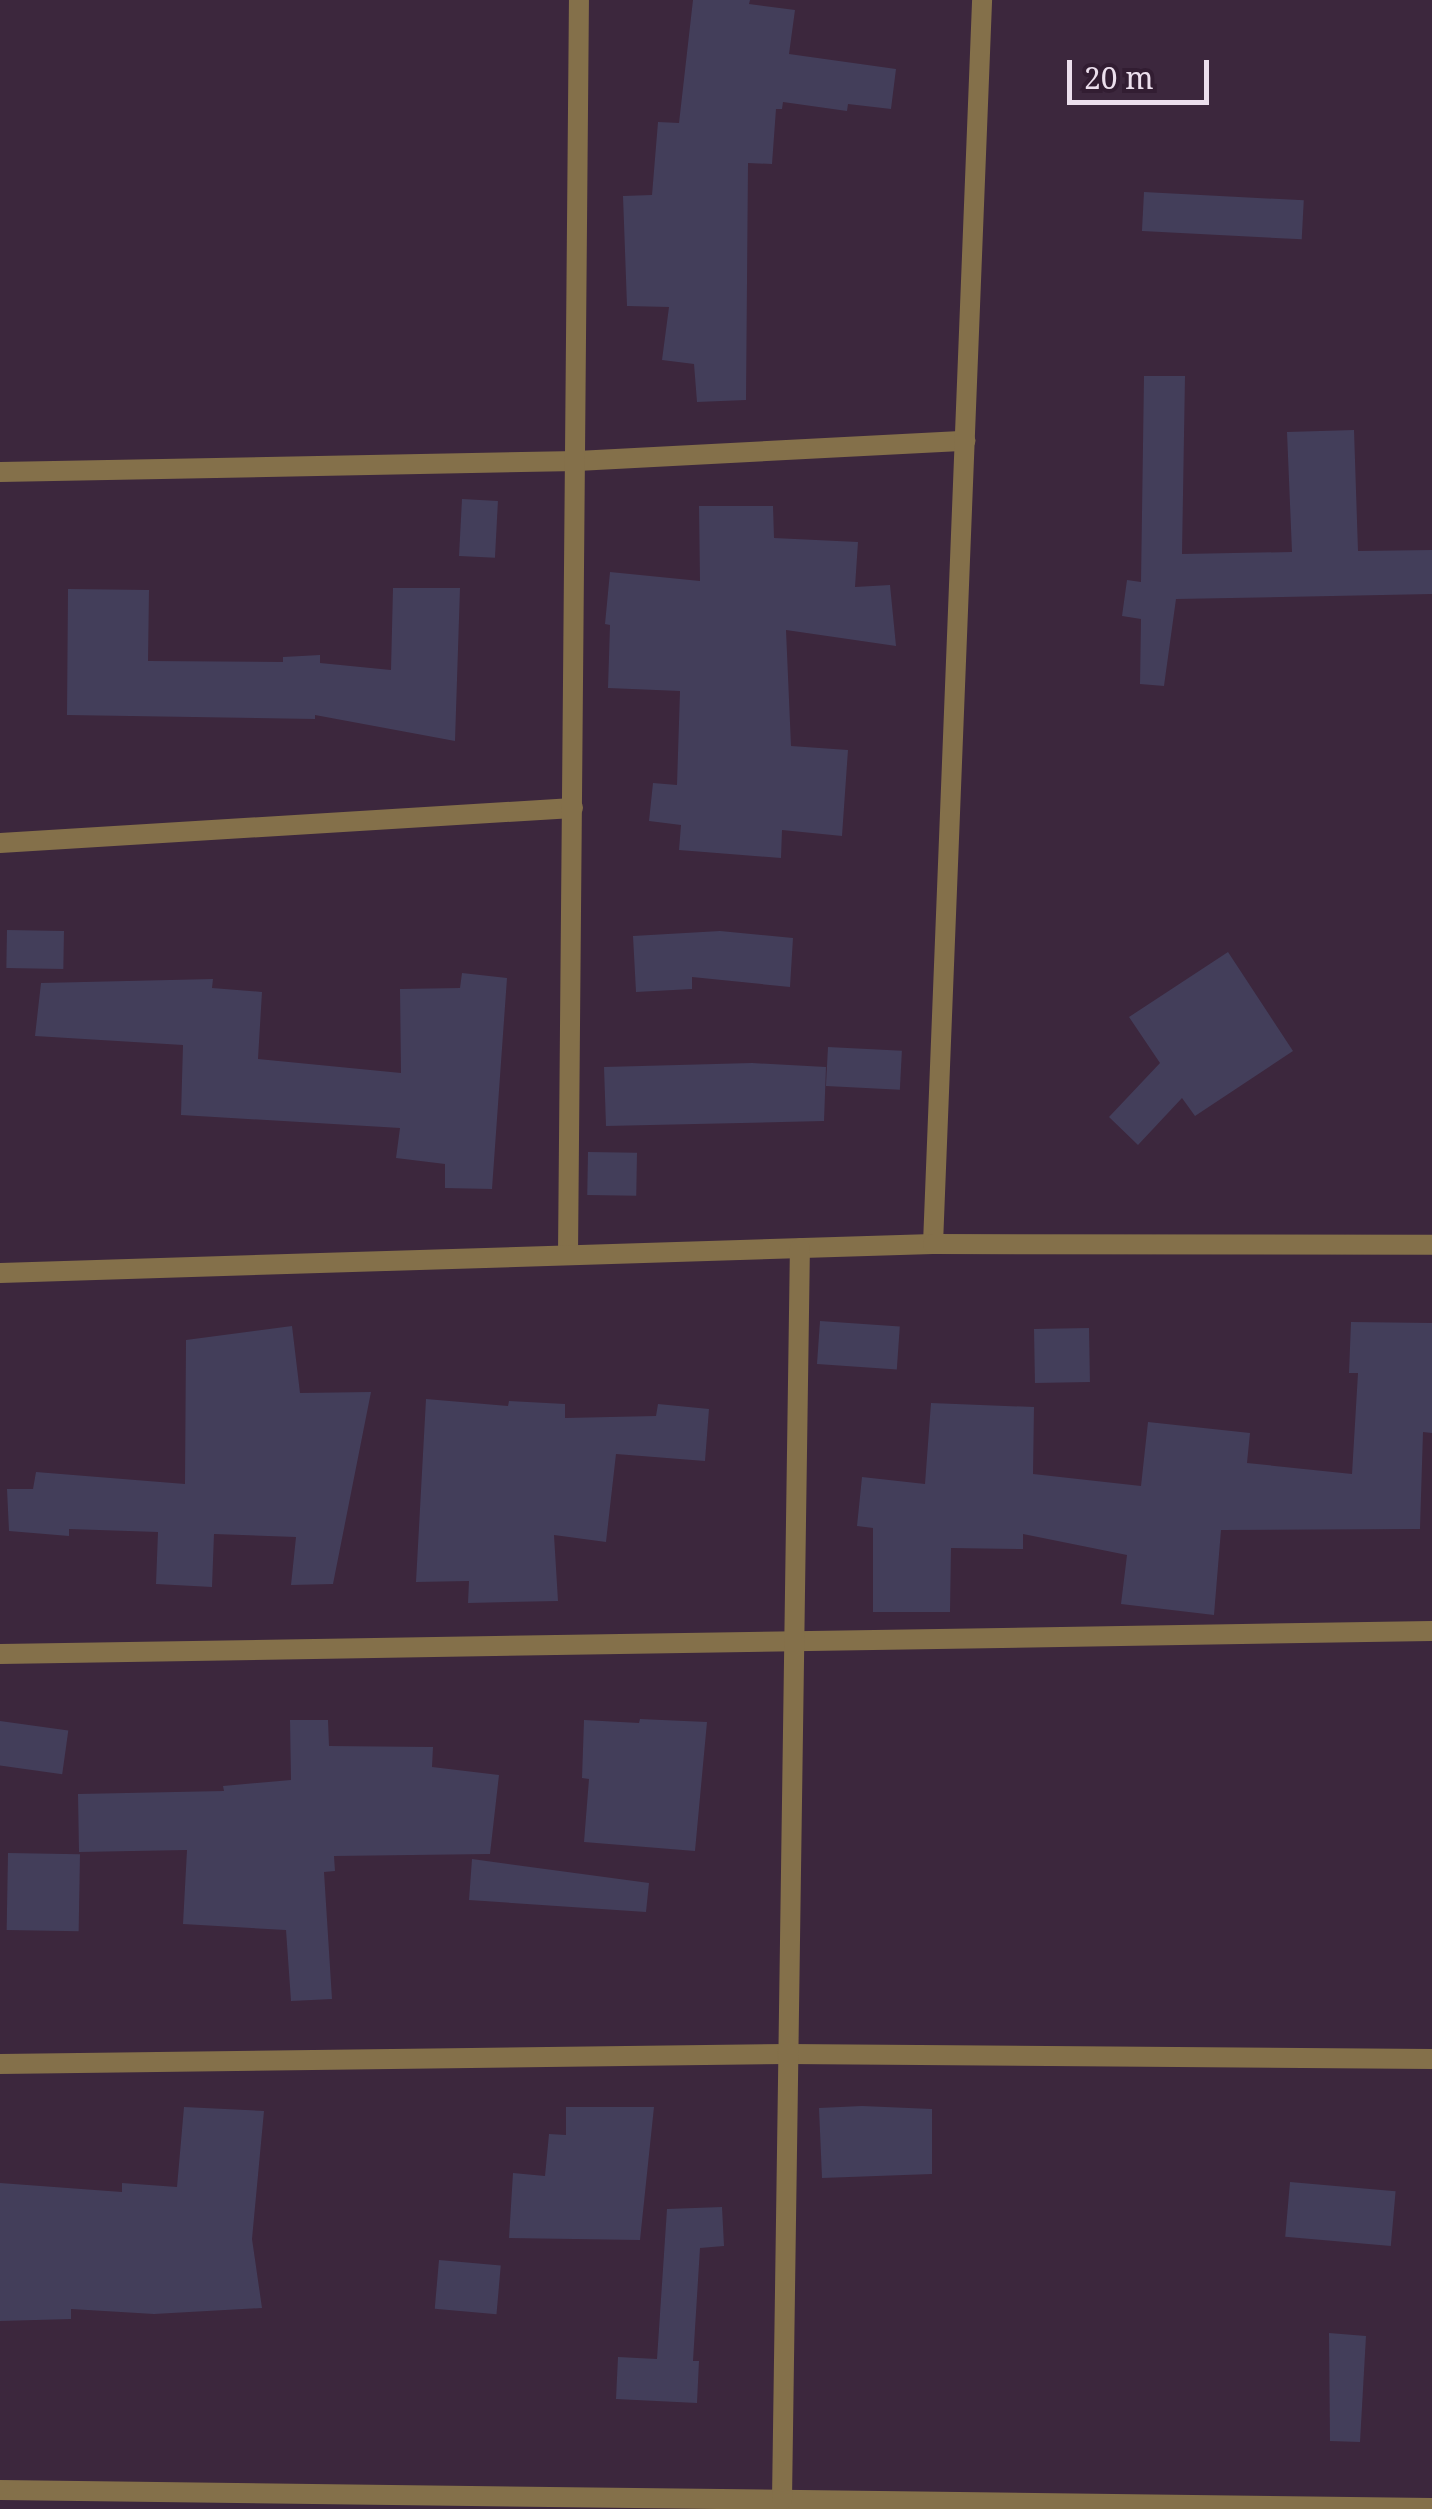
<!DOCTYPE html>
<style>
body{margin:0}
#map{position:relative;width:1432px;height:2509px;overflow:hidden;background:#3c273d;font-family:"Noto Serif",serif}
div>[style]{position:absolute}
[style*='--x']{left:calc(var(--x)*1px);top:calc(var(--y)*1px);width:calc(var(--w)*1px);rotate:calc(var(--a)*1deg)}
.building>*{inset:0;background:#433e5a;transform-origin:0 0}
.street>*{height:20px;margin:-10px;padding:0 10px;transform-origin:10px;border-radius:10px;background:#84704a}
span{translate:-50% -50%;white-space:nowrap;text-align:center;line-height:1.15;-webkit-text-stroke:9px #321d32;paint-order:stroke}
.scale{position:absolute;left:1067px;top:60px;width:142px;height:45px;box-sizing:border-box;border:5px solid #ecdfed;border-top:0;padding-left:12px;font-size:30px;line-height:35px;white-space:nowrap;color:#ecdfed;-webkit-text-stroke:8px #321d32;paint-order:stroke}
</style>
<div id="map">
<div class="building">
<div style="clip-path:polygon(693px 0,750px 0,749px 4px,795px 10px,789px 54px,896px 69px,891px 109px,848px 104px,847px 111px,783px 102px,782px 109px,776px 109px,772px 164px,748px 163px,746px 400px,697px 402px,694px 364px,662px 360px,669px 307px,627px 306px,623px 196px,652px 195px,658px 122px,679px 123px)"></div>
<div style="left:1144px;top:192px;width:160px;height:39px;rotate:3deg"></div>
<div style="clip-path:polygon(1144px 376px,1185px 376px,1182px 554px,1292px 552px,1287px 432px,1354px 430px,1358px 551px,1432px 550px,1432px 594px,1176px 599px,1164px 686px,1140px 684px,1141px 619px,1122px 616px,1127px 580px,1141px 582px)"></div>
<div style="left:462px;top:499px;width:36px;height:57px;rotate:3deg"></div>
<div style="clip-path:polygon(699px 506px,773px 506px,774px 538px,858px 542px,855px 587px,890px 585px,896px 646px,786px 630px,791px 746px,848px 750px,842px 836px,782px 830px,781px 858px,679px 850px,681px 825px,649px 821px,653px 783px,677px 785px,680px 691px,608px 688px,610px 625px,605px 624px,610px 572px,700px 581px)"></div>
<div style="clip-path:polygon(393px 588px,460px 588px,455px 741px,315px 715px,315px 719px,67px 715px,68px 589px,149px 590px,148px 661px,283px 662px,283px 657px,320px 655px,320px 663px,391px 670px)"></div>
<div style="left:7px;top:930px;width:57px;height:38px;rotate:1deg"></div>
<div style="clip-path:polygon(720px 931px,793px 938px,790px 987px,692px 977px,692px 989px,636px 992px,633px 936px)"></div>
<div style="clip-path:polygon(1228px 952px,1293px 1051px,1195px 1116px,1182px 1098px,1138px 1145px,1109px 1117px,1160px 1063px,1129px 1017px)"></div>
<div style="clip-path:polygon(462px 973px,507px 978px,492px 1189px,445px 1188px,445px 1164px,396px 1158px,400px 1128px,181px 1115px,183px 1045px,35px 1036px,41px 983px,213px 979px,212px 988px,262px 992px,258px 1059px,401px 1073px,400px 989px,460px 988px)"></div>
<div style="left:828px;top:1047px;width:74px;height:39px;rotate:3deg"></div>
<div style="clip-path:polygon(752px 1063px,826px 1067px,824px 1121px,606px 1126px,604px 1067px)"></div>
<div style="left:588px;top:1152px;width:49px;height:43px;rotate:1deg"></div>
<div style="left:820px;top:1321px;width:80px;height:43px;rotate:4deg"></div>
<div style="clip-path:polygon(1351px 1322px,1432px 1323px,1432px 1433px,1423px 1432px,1420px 1529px,1221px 1530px,1214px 1615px,1121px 1604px,1127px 1555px,1023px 1534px,1023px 1549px,951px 1548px,950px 1612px,873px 1612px,873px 1528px,857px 1526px,862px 1477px,925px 1484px,931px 1403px,1034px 1407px,1033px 1474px,1141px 1486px,1148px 1422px,1250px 1433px,1247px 1463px,1352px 1474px,1358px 1373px,1349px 1373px)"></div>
<div style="clip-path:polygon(292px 1326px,300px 1393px,371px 1392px,333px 1584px,291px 1585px,296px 1537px,214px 1534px,212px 1587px,156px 1584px,158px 1532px,69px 1529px,69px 1536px,9px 1531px,7px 1489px,33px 1489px,36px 1472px,185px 1484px,186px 1340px)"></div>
<div style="left:1089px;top:1328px;width:54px;height:55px;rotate:89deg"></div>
<div style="clip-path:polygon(426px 1399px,508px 1406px,509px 1401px,565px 1404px,565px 1418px,656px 1416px,658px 1404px,709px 1409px,705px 1461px,616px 1454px,606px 1542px,554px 1535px,558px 1601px,468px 1603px,469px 1581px,416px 1582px)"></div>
<div style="clip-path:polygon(640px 1719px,707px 1722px,695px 1851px,584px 1842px,589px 1779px,582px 1778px,584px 1720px,639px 1723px)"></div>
<div style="clip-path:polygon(290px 1720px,328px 1720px,329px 1746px,433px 1747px,432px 1767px,499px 1775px,490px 1854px,334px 1856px,335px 1871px,324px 1872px,332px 1999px,291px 2001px,286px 1930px,183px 1924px,187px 1850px,79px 1852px,78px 1794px,224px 1791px,223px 1786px,291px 1780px)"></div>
<div style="left:0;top:1721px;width:69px;height:44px;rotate:8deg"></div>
<div style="left:8px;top:1853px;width:72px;height:77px;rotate:1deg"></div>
<div style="clip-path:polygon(472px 1859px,649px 1883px,646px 1912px,469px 1900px)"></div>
<div style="clip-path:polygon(862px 2106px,932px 2109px,932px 2174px,822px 2178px,819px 2108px)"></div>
<div style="clip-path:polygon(184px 2107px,264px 2111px,252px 2239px,262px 2308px,154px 2314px,71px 2309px,71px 2319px,0 2321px,0 2183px,122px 2192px,122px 2183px,177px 2187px)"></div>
<div style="clip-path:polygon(566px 2107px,654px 2107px,640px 2240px,509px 2238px,513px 2173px,545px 2176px,549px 2134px,566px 2135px)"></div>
<div style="left:1290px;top:2182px;width:106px;height:55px;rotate:5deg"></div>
<div style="clip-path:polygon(722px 2207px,724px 2246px,700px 2248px,693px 2361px,699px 2361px,697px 2403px,616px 2399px,618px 2357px,657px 2359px,667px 2209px)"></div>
<div style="left:439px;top:2260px;width:62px;height:49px;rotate:5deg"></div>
<div style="clip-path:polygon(1329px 2333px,1366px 2336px,1360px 2442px,1330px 2441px)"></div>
</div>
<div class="street">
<div style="--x:0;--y:472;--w:577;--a:-1.09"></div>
<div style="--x:577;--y:461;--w:389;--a:-3"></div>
<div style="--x:0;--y:843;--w:574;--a:-3.5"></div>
<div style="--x:933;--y:1244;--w:1245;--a:-87.74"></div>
<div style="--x:568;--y:1255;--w:1255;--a:-89.5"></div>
<div style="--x:0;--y:1273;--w:933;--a:-1.78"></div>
<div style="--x:933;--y:1244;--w:499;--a:0.1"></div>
<div style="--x:0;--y:1654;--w:1432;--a:-0.92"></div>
<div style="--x:0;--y:2064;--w:787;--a:-0.73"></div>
<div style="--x:787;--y:2054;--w:645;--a:0.44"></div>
<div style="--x:0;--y:2490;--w:1432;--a:0.72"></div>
<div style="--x:782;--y:2500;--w:1252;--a:-89.18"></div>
</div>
<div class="scale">20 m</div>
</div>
